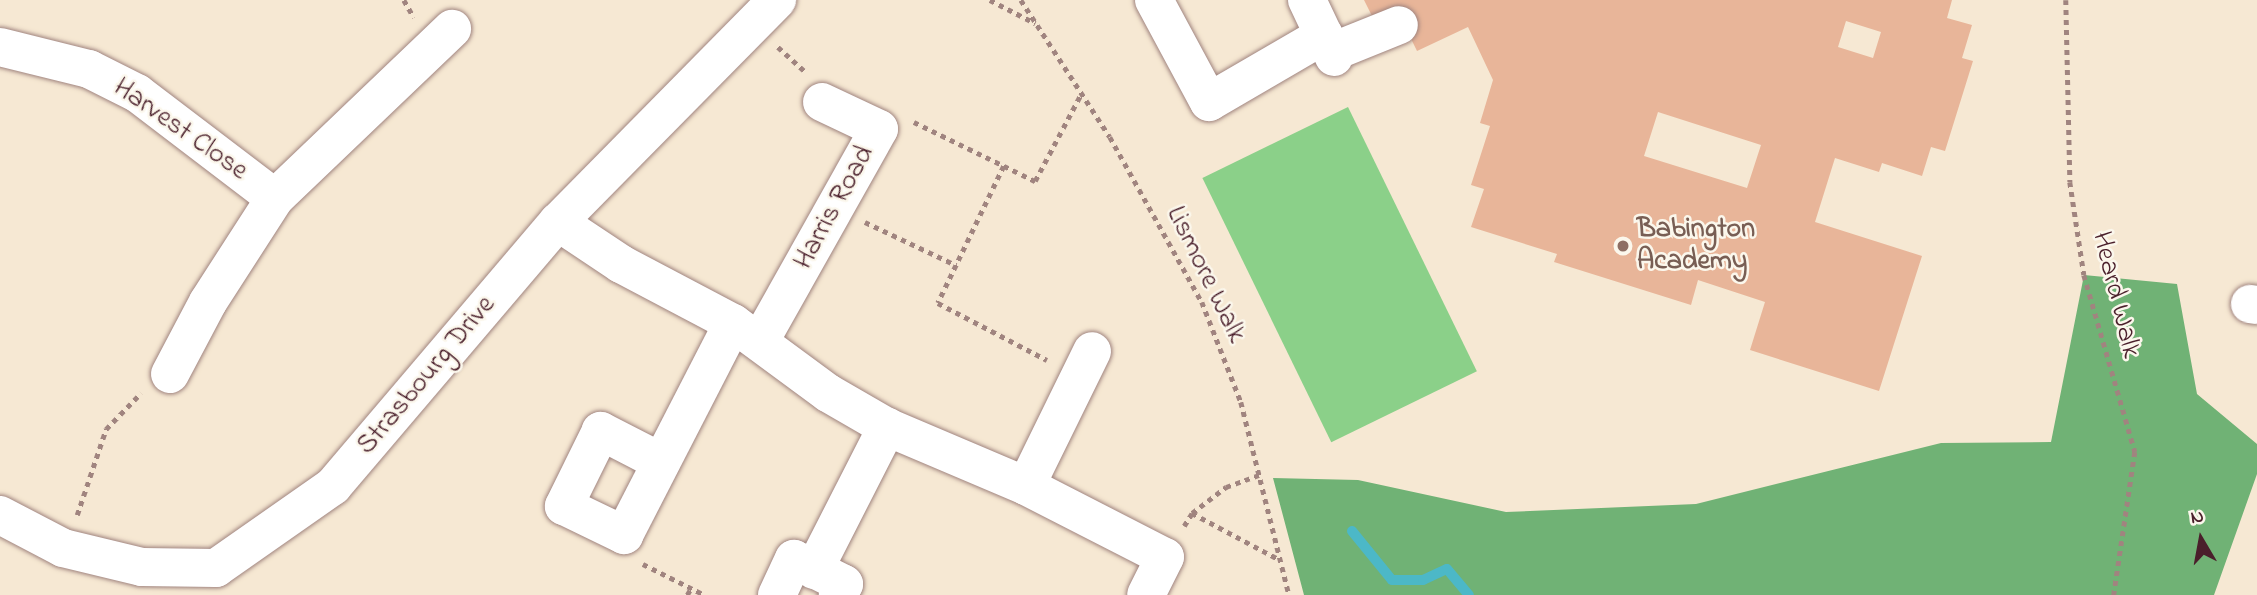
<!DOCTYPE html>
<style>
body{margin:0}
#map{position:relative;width:2257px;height:595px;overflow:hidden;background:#f6e8d3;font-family:"Indie Flower",sans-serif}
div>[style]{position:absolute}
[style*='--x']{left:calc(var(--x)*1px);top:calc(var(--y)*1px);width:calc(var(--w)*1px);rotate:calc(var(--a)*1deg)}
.green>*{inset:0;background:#8bd089;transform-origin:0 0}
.forest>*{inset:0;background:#70b275}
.stream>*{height:10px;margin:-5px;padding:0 5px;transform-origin:5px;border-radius:5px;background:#4cb8c7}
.building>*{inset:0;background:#e8b599}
.path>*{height:4.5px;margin-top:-2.25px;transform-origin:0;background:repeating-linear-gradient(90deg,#a0847f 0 5px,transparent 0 10px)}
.roads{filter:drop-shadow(0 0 2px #a0847f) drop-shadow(0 0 2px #a0847f)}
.minor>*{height:38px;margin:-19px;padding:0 19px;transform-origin:19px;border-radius:19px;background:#fff}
.dots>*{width:19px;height:19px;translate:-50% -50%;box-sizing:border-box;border:4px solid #fbf7ec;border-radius:50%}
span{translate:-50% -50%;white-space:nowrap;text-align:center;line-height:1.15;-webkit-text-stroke:5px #fbf7ec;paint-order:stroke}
.street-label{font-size:28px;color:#4a1f2b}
.education-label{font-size:28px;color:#785e54;font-weight:700}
.left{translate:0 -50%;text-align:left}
.north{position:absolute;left:2166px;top:504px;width:70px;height:70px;-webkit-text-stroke:5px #fbf7ec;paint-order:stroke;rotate:350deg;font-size:19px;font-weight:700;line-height:28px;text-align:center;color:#4a1f2b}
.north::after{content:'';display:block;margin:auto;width:24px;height:32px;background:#4a1f2b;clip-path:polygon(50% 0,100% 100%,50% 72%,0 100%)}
</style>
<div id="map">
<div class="green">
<div style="left:1348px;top:107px;width:294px;height:162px;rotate:64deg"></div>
</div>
<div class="forest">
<div style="clip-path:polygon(2084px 275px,2177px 284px,2197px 394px,2257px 444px,2257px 474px,2214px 595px,1304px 595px,1273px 478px,1358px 480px,1506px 512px,1696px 504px,1941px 443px,2051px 442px)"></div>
</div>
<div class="stream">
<div style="--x:1352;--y:531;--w:63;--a:50.8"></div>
<div style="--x:1392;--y:580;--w:31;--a:0"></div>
<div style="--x:1423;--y:580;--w:26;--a:-25"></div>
<div style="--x:1447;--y:569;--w:34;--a:50"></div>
</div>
<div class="building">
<div style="clip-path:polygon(evenodd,1364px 0,1952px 0,1947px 18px,1972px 25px,1962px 58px,1973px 61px,1945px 151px,1931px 147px,1922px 176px,1882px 163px,1879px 172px,1835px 158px,1815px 222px,1922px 256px,1879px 391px,1750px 350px,1765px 302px,1698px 280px,1691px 305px,1554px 262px,1557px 254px,1471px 227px,1484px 189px,1471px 185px,1490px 126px,1480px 123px,1493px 80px,1468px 27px,1417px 51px,1395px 6px,1373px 18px,1364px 0,1846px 21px,1881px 32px,1873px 58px,1838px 47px,1846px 21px,1364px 0,1658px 112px,1761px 145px,1747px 188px,1644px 156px,1658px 112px)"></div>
</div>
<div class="path">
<div style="--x:404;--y:0;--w:20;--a:60"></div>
<div style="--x:990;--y:0;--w:51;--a:27.1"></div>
<div style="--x:1021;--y:0;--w:163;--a:57"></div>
<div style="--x:1110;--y:137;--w:189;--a:60.9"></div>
<div style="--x:1202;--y:302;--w:107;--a:68.7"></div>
<div style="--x:1241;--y:402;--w:199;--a:76"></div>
<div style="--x:2066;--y:0;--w:182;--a:88.7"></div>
<div style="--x:2070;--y:182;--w:94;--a:81.4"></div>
<div style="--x:2084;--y:275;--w:184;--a:73.9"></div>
<div style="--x:2135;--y:452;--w:145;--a:98.4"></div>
<div style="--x:778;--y:47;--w:36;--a:42"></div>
<div style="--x:914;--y:122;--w:135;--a:26"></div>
<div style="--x:1035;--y:181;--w:98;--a:-62.1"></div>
<div style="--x:1004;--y:166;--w:152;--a:115.7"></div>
<div style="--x:938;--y:303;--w:123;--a:27.6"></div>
<div style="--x:865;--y:222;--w:101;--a:25.3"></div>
<div style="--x:1192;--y:513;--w:100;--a:28.1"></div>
<div style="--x:77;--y:515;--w:91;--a:-71.4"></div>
<div style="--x:106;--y:429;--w:50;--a:-45.8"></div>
<div style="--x:1184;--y:526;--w:15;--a:-58"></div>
<div style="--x:1192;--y:513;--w:43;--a:-37.4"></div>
<div style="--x:1226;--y:487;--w:35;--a:-20"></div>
<div style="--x:643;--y:564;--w:69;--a:26.6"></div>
<div style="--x:687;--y:595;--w:8;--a:-60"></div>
</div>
<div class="roads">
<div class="minor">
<div style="--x:1154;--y:0;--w:116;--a:61.7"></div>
<div style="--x:1209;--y:102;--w:133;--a:-30.2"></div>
<div style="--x:1307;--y:0;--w:63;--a:64.7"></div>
<div style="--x:0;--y:47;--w:92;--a:13.9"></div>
<div style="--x:89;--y:69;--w:54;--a:26.6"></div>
<div style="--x:137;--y:93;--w:173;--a:37.3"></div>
<div style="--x:275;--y:198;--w:245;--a:-43.7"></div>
<div style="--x:1332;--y:52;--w:72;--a:-21.9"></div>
<div style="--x:558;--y:222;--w:76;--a:33.7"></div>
<div style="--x:621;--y:264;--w:127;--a:27.8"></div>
<div style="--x:733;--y:323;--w:118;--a:36.4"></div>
<div style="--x:828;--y:393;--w:68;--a:30"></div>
<div style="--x:887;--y:427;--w:151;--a:23"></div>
<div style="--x:1026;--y:486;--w:156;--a:27.1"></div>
<div style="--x:1165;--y:557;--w:42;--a:116.6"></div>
<div style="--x:2250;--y:304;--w:7;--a:8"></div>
<div style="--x:760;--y:341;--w:243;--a:-60.7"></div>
<div style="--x:879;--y:129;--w:63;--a:-154.7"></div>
<div style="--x:170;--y:374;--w:81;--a:-62.2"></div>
<div style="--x:208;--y:302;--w:124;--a:-57.2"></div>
<div style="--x:661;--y:462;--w:68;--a:-152.7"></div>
<div style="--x:601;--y:431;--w:84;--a:116.3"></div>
<div style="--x:564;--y:506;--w:67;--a:25.8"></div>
<div style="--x:624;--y:535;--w:238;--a:-62.8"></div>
<div style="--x:1026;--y:486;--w:150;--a:-63.9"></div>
<div style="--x:0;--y:515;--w:71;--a:27.6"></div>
<div style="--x:63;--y:548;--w:81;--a:13.5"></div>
<div style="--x:142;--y:567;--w:74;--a:0.8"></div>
<div style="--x:216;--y:568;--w:143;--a:-35"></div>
<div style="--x:333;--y:486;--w:347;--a:-49.6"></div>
<div style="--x:558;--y:222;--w:312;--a:-45.4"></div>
<div style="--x:814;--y:570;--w:161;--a:-63"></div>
<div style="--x:777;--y:595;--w:40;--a:-65"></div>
<div style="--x:794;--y:559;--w:56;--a:26.6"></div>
<div style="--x:844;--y:584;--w:13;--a:119"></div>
</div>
</div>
<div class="dots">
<div style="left:1623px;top:246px;background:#8d6e63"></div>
</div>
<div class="street-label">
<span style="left:180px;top:130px;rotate:35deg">Harvest Close</span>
<span style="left:835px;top:208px;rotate:-61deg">Harris Road</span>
<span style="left:1205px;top:275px;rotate:64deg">Lismore Walk</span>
<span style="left:2115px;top:295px;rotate:76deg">Heard Walk</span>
<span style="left:427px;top:376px;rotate:-50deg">Strasbourg Drive</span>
</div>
<div class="education-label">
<span class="left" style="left:1637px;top:246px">Babington<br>Academy</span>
</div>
<div class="north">N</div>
</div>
